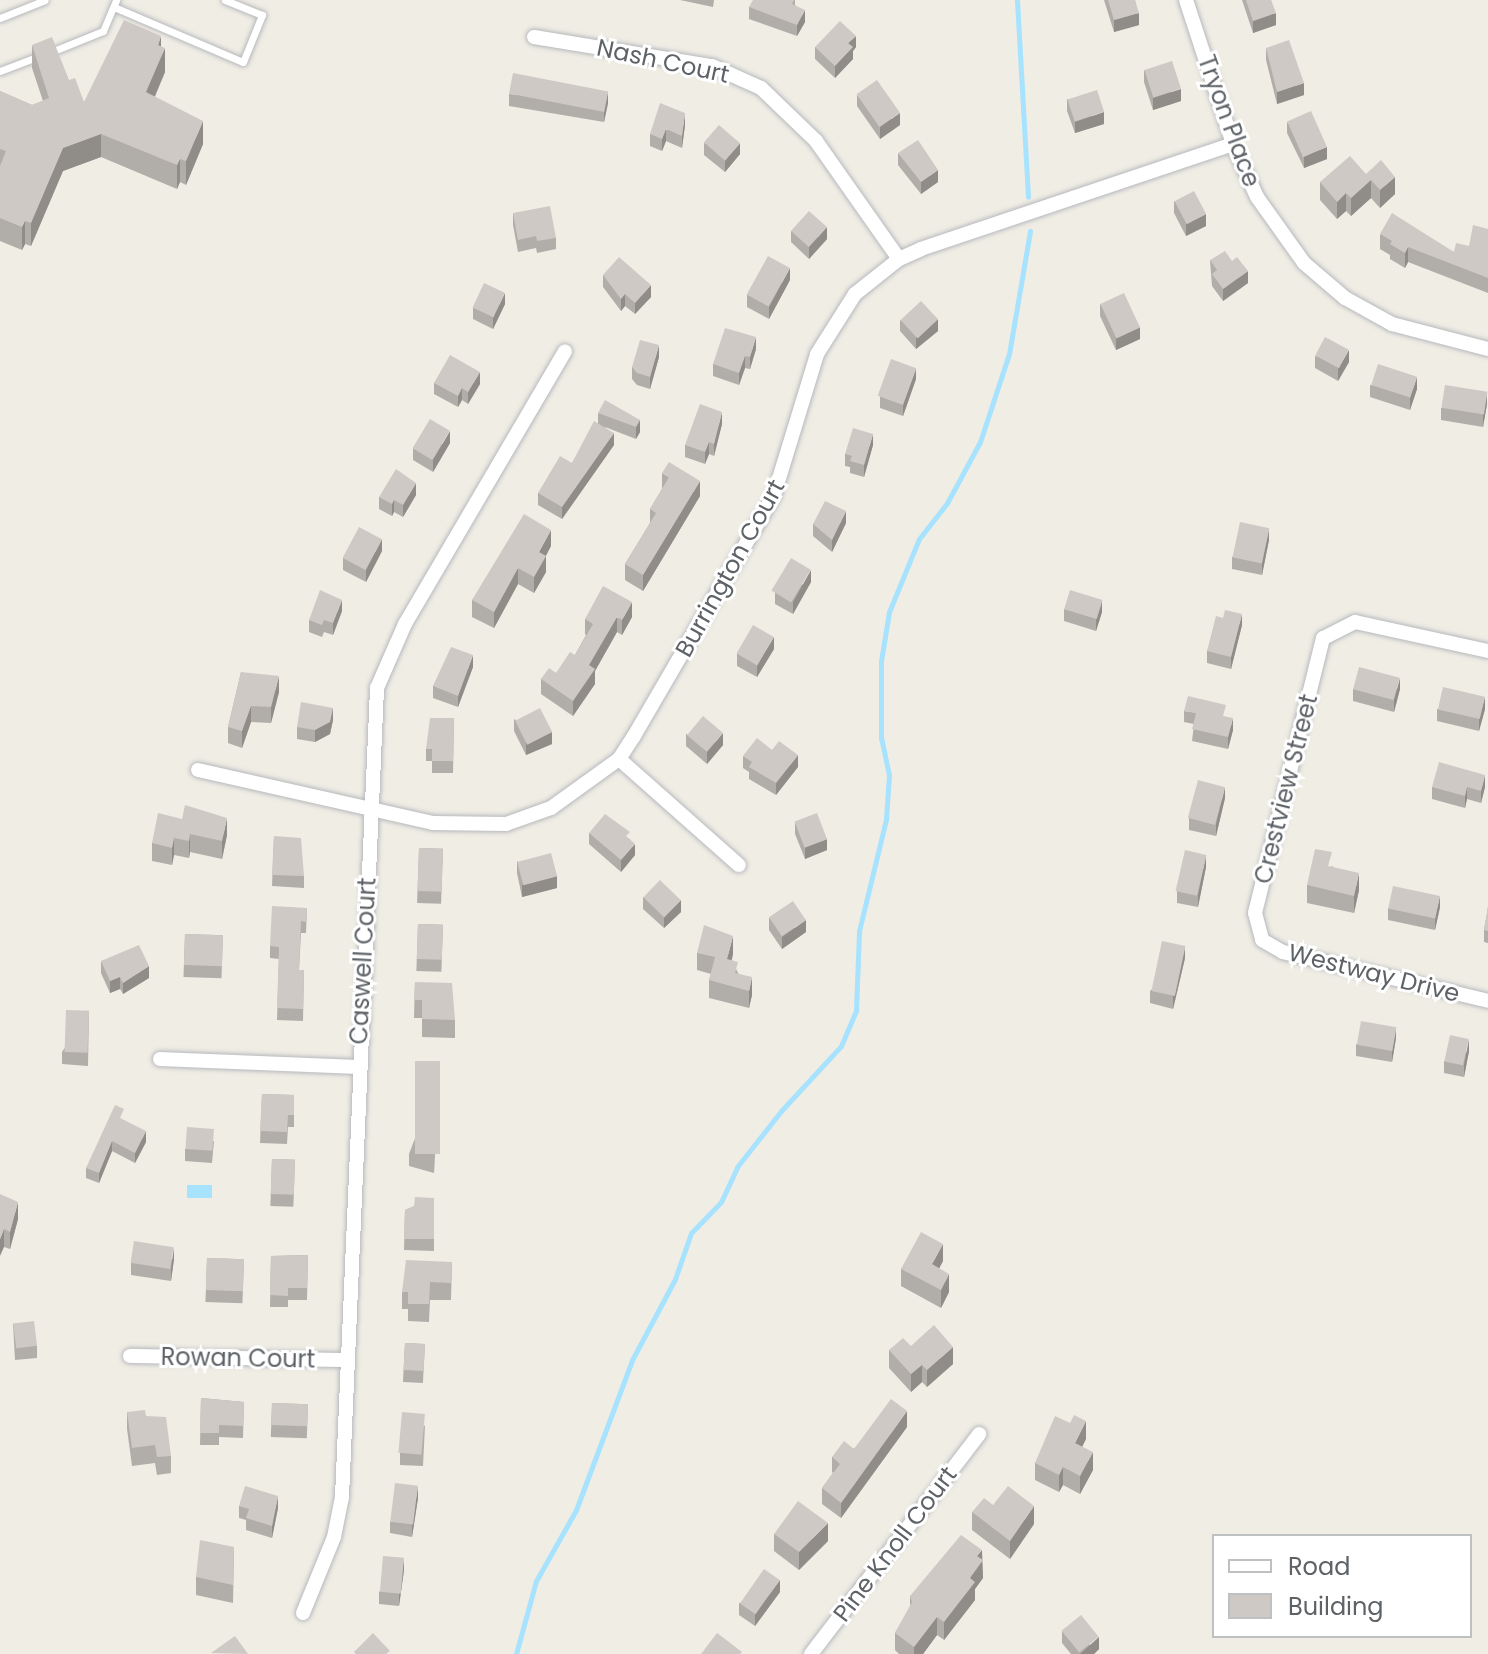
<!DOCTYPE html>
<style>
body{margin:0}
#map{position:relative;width:1488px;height:1654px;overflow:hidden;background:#f0ede5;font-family:Poppins,sans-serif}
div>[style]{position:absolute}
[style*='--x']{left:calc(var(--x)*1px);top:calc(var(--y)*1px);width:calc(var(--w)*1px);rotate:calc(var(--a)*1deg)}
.water>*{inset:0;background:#a7e2ff;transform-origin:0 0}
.stream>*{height:5px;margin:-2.5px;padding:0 2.5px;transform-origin:2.5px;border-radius:2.5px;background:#a7e2ff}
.roads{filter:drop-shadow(0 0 2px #b6b9bd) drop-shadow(0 0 2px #b6b9bd)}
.lane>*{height:7px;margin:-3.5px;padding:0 3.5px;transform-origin:3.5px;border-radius:3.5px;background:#fff}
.street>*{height:14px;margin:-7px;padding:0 7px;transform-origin:7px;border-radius:7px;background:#fff}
.wall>*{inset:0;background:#b1ada9;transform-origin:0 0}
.shaded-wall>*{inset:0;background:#908d89}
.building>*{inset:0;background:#cec9c4;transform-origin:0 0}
span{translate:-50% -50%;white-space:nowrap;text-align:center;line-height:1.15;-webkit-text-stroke:6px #fff;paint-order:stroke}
.street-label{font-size:24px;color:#5d6267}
.legend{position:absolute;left:1212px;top:1534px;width:260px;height:104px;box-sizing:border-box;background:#fff;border:2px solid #bec0c2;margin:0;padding:10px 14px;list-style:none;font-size:24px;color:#5d6267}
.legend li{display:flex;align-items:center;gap:16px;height:40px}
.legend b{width:40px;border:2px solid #bec0c2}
</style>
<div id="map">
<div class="water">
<div style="left:187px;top:1185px;width:25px;height:13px"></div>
</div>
<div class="stream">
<div style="--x:1017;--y:0;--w:197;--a:86.8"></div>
<div style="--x:516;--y:1654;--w:76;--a:-74.7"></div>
<div style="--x:536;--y:1581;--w:81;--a:-60.6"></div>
<div style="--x:576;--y:1510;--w:160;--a:-69.5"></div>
<div style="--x:632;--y:1360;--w:92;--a:-62"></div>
<div style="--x:675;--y:1279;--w:49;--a:-70.8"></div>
<div style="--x:691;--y:1233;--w:43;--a:-45.9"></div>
<div style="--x:721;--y:1202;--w:38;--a:-65"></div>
<div style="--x:737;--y:1167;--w:71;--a:-51.8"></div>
<div style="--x:781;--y:1111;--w:88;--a:-47.3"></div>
<div style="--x:841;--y:1046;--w:39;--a:-67"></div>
<div style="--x:856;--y:1010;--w:79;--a:-87.8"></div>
<div style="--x:859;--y:931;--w:115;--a:-76.4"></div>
<div style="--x:886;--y:819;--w:44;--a:-86.1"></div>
<div style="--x:889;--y:775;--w:38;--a:-102"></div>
<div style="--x:881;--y:738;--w:77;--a:-90"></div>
<div style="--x:881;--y:661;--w:50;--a:-80.7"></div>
<div style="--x:889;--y:612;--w:79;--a:-67.7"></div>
<div style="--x:919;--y:539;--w:46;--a:-52.1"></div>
<div style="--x:947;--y:503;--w:69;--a:-61.6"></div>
<div style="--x:980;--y:442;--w:93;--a:-71.8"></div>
<div style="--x:1009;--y:354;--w:125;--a:-80.3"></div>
</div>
<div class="roads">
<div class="lane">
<div style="--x:114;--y:7;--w:140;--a:23.1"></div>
<div style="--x:243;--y:62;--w:51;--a:-68"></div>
<div style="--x:262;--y:15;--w:40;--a:-158"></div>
<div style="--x:0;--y:18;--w:48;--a:-21.8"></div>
<div style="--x:51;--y:52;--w:56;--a:-22"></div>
<div style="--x:103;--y:31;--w:34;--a:-67"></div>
<div style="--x:0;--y:71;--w:42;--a:-21"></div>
</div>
<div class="street">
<div style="--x:1186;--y:0;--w:151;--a:71.9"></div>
<div style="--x:1233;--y:144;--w:58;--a:65.6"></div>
<div style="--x:1257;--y:197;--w:81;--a:54.5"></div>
<div style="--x:1304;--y:263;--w:54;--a:40.5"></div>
<div style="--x:1345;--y:298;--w:54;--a:29"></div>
<div style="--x:1392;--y:324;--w:99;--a:14.6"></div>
<div style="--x:534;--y:37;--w:180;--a:9.3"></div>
<div style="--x:712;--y:66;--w:54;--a:24.2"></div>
<div style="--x:761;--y:88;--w:76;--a:43.9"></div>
<div style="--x:816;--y:141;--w:144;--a:54.9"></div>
<div style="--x:1488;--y:651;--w:136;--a:-167.7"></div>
<div style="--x:1355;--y:622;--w:36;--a:153"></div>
<div style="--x:1323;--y:638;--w:283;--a:103.9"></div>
<div style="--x:1255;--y:913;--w:28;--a:75"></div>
<div style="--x:1262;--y:940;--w:24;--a:30"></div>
<div style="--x:1283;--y:952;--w:211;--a:13.4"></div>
<div style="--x:619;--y:759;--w:160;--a:41.5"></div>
<div style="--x:198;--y:770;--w:241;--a:12.7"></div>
<div style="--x:433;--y:823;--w:73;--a:0.8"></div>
<div style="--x:506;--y:824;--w:48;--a:-19.6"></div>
<div style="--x:551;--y:808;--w:84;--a:-35.8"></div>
<div style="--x:619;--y:759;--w:27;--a:-57"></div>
<div style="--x:634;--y:736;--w:279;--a:-59.8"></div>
<div style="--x:774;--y:495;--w:147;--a:-73"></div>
<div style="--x:817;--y:354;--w:71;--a:-57.7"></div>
<div style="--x:855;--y:294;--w:56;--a:-38.5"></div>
<div style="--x:899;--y:259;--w:24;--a:-24"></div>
<div style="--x:921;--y:249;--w:329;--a:-18.6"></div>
<div style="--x:160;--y:1059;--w:198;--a:2.3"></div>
<div style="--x:130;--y:1356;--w:216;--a:1.1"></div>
<div style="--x:303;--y:1613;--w:82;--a:-67.8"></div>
<div style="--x:334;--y:1537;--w:41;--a:-78.7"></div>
<div style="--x:342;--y:1497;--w:810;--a:-87.52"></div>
<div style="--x:377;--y:688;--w:70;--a:-66.4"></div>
<div style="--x:405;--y:624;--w:316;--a:-59.6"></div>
<div style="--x:811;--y:1654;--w:277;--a:-52.6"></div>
</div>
</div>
<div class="wall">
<div style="clip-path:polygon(680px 0,714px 0,713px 7px)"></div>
<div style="clip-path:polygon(795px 0,795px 5px,805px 22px,797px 36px,749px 19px,749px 7px)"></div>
<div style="clip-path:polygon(1104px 0,1135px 0,1139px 25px,1114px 32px)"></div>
<div style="clip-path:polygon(1242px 0,1271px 0,1276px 25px,1253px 33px)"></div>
<div style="clip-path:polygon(32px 45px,84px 102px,161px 47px,165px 72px,155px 97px,203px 144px,186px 185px,180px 182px,177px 189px,101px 157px,63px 171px,31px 246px,25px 244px,22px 250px,0 241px,0 91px,32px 105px,43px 101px,32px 68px)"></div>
<div style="clip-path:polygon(815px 47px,856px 47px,853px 51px,853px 59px,835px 78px,815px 59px)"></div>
<div style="clip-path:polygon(1266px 48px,1304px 95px,1277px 104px,1266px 60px)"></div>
<div style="clip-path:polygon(1144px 70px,1181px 101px,1153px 110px,1144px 82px)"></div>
<div style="clip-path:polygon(509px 94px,608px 103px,604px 122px,509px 106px)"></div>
<div style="clip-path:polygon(857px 95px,900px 125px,880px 139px,857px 106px)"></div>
<div style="clip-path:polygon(1067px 99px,1104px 124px,1075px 133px,1067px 111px)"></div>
<div style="clip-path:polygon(1287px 122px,1327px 159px,1304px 168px,1287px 133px)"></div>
<div style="clip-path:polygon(685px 125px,682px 148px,666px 141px,662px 151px,650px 146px,650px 134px)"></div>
<div style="clip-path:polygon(704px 143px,740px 154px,725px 172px,704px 155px)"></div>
<div style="clip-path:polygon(898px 153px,938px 182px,921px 194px,898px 165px)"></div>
<div style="clip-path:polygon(1366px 174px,1395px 194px,1380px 208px,1371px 198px,1351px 216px,1346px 211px,1337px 219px,1320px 200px,1320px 182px)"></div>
<div style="clip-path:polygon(1174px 201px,1206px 226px,1186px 236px,1174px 213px)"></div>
<div style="clip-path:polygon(513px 213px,556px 238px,556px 249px,537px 253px,536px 248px,518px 252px,513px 225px)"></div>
<div style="clip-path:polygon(1488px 229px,1488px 293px,1408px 262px,1405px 268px,1390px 259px,1390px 255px,1380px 249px,1380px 234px,1454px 252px,1469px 246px)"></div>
<div style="clip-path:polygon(791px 231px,827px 239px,809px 259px,791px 242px)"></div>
<div style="clip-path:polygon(1210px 260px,1248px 283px,1223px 301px,1212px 286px)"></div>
<div style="clip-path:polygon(603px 275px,651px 297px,635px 314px,625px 306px,621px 311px,603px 287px)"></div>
<div style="clip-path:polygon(790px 280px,769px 319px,747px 307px,747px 295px)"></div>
<div style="clip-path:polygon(505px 304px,493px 329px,473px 319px,473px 308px)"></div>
<div style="clip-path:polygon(1100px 304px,1140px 339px,1116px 350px,1100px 316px)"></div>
<div style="clip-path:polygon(900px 320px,938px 331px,916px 349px,900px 331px)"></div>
<div style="clip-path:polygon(756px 349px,750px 369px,745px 368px,739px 385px,713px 376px,713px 364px)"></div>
<div style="clip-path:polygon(1315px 356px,1349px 362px,1338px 381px,1315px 368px)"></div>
<div style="clip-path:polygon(659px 357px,650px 389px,637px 385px,632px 379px,632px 367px)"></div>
<div style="clip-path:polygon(916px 379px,903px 416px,880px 408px,880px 396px)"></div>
<div style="clip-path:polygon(434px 383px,480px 384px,468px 404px,462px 400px,458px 407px,434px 394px)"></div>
<div style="clip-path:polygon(1370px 385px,1417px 389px,1410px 410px,1370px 397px)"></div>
<div style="clip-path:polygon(1487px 404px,1483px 427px,1441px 420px,1441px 408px)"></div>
<div style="clip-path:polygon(598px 413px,640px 420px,640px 432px,636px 439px,605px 427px,614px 445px,562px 519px,538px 505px,538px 493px,572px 463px,598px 423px)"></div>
<div style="clip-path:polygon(722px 424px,714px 456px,709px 454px,705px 464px,685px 457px,685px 445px)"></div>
<div style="clip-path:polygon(450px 443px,433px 472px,413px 460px,413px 448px)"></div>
<div style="clip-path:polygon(873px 445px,864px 477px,850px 473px,850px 467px,845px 466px,845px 454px)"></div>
<div style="clip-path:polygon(662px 473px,700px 496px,643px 591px,625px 580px,625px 564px,650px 523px,650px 509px,662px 489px)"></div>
<div style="clip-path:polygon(416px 495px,403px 517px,394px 512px,392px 516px,379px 509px,379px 497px)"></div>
<div style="clip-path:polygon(846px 523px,832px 552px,813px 536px,813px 524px)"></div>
<div style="clip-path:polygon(1269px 540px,1262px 575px,1232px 569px,1232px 557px)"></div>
<div style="clip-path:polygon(551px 546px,546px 556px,546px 572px,534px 593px,518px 584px,494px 628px,472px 617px,472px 600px)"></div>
<div style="clip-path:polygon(382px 551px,366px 582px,343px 570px,343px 558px)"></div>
<div style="clip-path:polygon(811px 582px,793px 614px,775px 604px,775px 592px)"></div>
<div style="clip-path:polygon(1064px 609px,1102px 612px,1096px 631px,1064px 621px)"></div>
<div style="clip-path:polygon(342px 611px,333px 635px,324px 632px,322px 637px,309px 632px,309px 620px)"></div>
<div style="clip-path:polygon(632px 617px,622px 635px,617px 632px,595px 671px,595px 684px,573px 716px,541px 694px,541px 679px,556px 673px,575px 655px,586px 635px,585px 634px,585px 619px)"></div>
<div style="clip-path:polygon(1223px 618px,1242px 625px,1231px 669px,1207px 663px,1207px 651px)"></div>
<div style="clip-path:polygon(774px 649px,757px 677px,737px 666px,737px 654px)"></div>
<div style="clip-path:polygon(473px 667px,458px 707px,433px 698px,433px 686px)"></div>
<div style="clip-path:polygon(241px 672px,279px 692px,271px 723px,251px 722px,242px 748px,228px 743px,228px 727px)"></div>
<div style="clip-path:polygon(1353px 689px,1400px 689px,1394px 712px,1353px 701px)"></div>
<div style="clip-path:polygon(1437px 709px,1485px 709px,1479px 731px,1437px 721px)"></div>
<div style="clip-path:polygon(1184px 711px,1226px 717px,1233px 730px,1228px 749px,1192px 741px,1194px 724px,1184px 722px)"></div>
<div style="clip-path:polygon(454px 718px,453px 773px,432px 773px,432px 761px,426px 761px,426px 749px)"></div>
<div style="clip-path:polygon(514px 719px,552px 744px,526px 755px,514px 731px)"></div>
<div style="clip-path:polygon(333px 720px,330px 734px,315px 742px,297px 739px,297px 727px)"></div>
<div style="clip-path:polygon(686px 734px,723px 745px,707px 764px,686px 746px)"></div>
<div style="clip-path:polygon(743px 756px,798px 767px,776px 795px,749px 779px,749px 772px,743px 768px)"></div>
<div style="clip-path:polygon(1432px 787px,1485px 787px,1481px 803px,1467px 799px,1465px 808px,1432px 799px)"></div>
<div style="clip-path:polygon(1225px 798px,1216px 836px,1189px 830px,1189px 818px)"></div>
<div style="clip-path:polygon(182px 819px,227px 835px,222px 859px,190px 852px,189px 858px,174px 855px,172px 865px,152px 861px,152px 843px)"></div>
<div style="clip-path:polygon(795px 822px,827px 850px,805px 859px,795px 834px)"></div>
<div style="clip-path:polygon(589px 833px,630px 839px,635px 855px,621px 872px,589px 844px)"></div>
<div style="clip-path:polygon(274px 836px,304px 876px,304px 888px,272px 886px)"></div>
<div style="left:419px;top:848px;width:24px;height:55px;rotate:2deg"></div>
<div style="clip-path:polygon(517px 861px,557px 888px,522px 897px,517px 873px)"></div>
<div style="clip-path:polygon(1332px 866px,1359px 890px,1354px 913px,1307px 903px,1307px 885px)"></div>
<div style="clip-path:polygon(1206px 867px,1198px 907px,1177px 903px,1177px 891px)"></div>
<div style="clip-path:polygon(643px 897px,681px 912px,664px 928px,643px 909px)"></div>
<div style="clip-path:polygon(1440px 907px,1435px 930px,1388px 920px,1388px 908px)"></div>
<div style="clip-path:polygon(1488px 907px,1488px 943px,1484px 942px,1484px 930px)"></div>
<div style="clip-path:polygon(307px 908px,306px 933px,301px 933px,299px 970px,304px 970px,303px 1021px,277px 1020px,279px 959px,270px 958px,270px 946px)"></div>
<div style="clip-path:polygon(769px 918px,806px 932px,782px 949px,769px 930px)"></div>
<div style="left:418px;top:924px;width:25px;height:47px;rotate:2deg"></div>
<div style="left:185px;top:934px;width:38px;height:43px;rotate:2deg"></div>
<div style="clip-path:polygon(697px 953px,733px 954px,732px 960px,738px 973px,752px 995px,749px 1008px,709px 998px,709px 980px,711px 974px,697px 970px)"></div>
<div style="clip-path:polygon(1185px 958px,1173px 1009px,1150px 1003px,1150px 991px)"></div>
<div style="clip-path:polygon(101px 961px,149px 978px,123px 994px,120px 989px,110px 993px,101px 973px)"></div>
<div style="clip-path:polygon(415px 982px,455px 1020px,455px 1038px,422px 1037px,422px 1018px,414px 1018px)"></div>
<div style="clip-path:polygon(89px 1011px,88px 1066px,62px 1064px,62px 1052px)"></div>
<div style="clip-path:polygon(1396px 1038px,1392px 1062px,1356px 1056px,1356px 1044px)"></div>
<div style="clip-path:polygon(1469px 1051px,1464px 1077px,1444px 1073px,1444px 1061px)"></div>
<div style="clip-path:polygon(440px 1073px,434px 1173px,409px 1166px,409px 1154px)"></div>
<div style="clip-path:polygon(262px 1094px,294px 1095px,294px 1127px,288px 1127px,287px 1144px,260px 1143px)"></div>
<div style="clip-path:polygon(124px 1120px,146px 1142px,135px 1163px,112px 1151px,99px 1183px,86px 1178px,86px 1168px)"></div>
<div style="clip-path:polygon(214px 1141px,212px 1163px,185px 1161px,185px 1149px)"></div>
<div style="left:272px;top:1159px;width:23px;height:47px;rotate:2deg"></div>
<div style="clip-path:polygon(0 1194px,18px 1219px,10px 1249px,4px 1247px)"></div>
<div style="clip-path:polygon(434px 1198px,434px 1251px,404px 1250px,405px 1210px)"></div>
<div style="clip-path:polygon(308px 1255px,307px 1300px,288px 1300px,288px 1307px,270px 1307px,271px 1256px)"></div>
<div style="left:207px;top:1258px;width:37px;height:44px;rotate:2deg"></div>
<div style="clip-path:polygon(174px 1259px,171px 1281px,131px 1275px,131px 1263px)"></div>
<div style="clip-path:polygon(943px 1261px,939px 1268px,949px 1292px,941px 1308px,901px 1286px,901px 1269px)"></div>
<div style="clip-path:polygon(452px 1262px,451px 1300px,430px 1300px,429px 1322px,408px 1321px,408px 1309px,402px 1309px,402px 1292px)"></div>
<div style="clip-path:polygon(13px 1323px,37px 1346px,37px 1358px,15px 1360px)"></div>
<div style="left:405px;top:1343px;width:20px;height:39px;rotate:3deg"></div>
<div style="clip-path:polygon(911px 1346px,953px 1364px,927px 1387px,922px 1382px,911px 1392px,889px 1368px,889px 1350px)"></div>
<div style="clip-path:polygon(201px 1398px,244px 1402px,243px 1438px,219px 1437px,219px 1445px,200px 1445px)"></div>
<div style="left:272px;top:1403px;width:36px;height:34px;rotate:2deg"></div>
<div style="clip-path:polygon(127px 1412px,146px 1416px,171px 1456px,171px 1473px,157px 1475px,155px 1463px,132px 1466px,127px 1429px)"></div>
<div style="clip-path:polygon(425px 1425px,423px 1466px,400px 1465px,400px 1453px)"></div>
<div style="clip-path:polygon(907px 1427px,841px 1518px,822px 1504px,822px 1488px,833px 1473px,832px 1472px,832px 1457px)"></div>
<div style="clip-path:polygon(1086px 1439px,1082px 1447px,1093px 1470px,1080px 1494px,1063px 1485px,1059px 1492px,1035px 1480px,1035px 1463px)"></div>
<div style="clip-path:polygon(418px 1498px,412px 1537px,390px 1533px,390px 1522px)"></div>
<div style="clip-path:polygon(993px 1505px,1034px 1524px,1010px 1559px,972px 1530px,972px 1512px)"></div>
<div style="clip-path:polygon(239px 1506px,278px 1508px,272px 1538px,246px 1530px,246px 1520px,239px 1518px)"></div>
<div style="clip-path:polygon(774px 1534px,828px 1541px,799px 1570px,774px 1551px)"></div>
<div style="clip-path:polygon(234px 1547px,233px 1603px,196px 1595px,196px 1577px)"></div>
<div style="clip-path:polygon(982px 1560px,983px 1578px,975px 1589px,975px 1600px,944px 1640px,937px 1635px,923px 1654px,899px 1654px,895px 1650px,895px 1633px,910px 1607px,910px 1596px)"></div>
<div style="clip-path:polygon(404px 1570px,399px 1606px,379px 1604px,379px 1592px)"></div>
<div style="clip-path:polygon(780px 1592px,755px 1626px,739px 1615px,739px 1603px)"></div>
<div style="clip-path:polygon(1062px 1631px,1099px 1649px,1094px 1654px,1071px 1654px,1062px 1643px)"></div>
</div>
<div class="shaded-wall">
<div style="clip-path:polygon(805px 10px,805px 22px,797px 36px,797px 25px)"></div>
<div style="clip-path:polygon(1139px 13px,1139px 25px,1114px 32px,1114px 20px)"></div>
<div style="clip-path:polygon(1276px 13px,1276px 25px,1253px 33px,1253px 21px)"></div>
<div style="clip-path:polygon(161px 36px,161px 57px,165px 48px,165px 72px,146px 116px,146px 92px,158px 45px)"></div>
<div style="clip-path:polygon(856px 36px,856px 47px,853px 51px,853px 59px,835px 78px,835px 66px,848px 43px)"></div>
<div style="clip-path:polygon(1304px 83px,1304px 95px,1277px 104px,1277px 92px)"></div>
<div style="clip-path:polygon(1181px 89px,1181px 101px,1153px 110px,1153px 98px)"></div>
<div style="clip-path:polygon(608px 91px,608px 103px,604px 122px,604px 110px)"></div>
<div style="clip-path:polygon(1104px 112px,1104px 124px,1075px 133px,1075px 122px)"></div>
<div style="clip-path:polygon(685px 113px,685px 125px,682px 148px,682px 136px)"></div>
<div style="clip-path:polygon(900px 113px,900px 125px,880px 139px,880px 127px)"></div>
<div style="clip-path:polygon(203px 121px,203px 144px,186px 185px,186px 161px)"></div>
<div style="clip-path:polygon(666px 129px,666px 141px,662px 151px,662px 139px)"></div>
<div style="clip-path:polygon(101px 134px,101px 157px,63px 171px,31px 246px,31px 223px,63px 148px)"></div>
<div style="clip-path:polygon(740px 143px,740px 154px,725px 172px,725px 160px)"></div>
<div style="clip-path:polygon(1327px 147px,1327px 159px,1304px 168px,1304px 156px)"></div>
<div style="clip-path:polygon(180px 159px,180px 182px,177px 189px,177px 165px)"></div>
<div style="clip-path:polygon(938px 170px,938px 182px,921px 194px,921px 182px)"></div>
<div style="clip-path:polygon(1395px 177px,1395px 194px,1380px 208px,1380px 190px)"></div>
<div style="clip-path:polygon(1371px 180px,1371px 198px,1351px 216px,1351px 198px)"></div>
<div style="clip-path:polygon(1346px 193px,1346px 211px,1337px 219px,1337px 202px)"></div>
<div style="clip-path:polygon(1206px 214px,1206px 226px,1186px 236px,1186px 224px)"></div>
<div style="clip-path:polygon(25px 221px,25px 244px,22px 250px,22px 227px)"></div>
<div style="clip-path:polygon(827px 227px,827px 239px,809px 259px,809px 247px)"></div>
<div style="clip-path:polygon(1408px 247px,1408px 262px,1405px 268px,1405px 253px)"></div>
<div style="clip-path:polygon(790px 268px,790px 280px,769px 319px,769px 307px)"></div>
<div style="clip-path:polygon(1248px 271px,1248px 283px,1223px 301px,1223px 289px)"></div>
<div style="clip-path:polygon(651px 285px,651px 297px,635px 314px,635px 303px)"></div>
<div style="clip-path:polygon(505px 293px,505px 304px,493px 329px,493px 318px)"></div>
<div style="clip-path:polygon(625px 294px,625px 306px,621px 311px,621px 299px)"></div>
<div style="clip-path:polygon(938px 319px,938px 331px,916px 349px,916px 337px)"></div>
<div style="clip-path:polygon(1140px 327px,1140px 339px,1116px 350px,1116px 338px)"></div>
<div style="clip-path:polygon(756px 337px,756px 349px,750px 369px,750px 357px)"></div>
<div style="clip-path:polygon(659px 345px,659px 357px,650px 389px,650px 377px)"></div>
<div style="clip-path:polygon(1349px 350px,1349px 362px,1338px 381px,1338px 369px)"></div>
<div style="clip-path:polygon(745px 356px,745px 368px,739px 385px,739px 373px)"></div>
<div style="clip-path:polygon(916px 368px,916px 379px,903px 416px,903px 404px)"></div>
<div style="clip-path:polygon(480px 372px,480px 384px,468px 404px,468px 392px)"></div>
<div style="clip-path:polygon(1417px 377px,1417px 389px,1410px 410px,1410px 398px)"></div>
<div style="clip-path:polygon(462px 388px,462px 400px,458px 407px,458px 396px)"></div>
<div style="clip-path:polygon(1487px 392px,1487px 404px,1483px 427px,1483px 416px)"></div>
<div style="clip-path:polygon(722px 412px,722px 424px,714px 456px,714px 444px)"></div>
<div style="clip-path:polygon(640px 420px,640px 432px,636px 439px,636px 427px)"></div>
<div style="clip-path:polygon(450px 431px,450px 443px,433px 472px,433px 460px)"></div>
<div style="clip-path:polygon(614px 433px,614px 445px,562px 519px,562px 507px)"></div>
<div style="clip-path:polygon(873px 434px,873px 445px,864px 477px,864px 465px)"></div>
<div style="clip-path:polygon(709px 442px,709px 454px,705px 464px,705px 452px)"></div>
<div style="clip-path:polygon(700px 481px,700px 496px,643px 591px,643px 575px)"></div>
<div style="clip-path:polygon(416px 483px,416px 495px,403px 517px,403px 505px)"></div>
<div style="clip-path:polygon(394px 500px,394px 512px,392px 516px,392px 504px)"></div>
<div style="clip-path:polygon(846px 511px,846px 523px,832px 552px,832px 540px)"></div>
<div style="clip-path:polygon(1269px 528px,1269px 540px,1262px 575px,1262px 563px)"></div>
<div style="clip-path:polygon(551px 530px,551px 546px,539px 568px,539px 552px)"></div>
<div style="clip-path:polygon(382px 539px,382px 551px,366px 582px,366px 570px)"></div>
<div style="clip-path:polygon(546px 556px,546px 572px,534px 593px,534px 577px)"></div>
<div style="clip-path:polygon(518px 568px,518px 584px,494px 628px,494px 612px)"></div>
<div style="clip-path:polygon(811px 570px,811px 582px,793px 614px,793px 602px)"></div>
<div style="clip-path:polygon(342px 600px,342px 611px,333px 635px,333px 623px)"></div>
<div style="clip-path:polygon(1102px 600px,1102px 612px,1096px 631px,1096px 619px)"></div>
<div style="clip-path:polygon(632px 602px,632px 617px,622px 635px,622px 620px)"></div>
<div style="clip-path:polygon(1242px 614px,1242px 625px,1231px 669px,1231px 657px)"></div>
<div style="clip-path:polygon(617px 617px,617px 632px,595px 671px,595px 684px,573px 716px,573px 701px,589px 665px)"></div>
<div style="clip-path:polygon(774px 637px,774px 649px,757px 677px,757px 665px)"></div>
<div style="clip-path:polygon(473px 655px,473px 667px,458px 707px,458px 696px)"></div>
<div style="clip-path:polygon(279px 676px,279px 692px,271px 723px,271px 707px)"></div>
<div style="clip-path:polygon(1400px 678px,1400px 689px,1394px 712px,1394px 700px)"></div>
<div style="clip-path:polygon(1485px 697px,1485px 709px,1479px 731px,1479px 719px)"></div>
<div style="clip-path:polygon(251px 706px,251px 722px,242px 748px,242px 731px)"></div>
<div style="clip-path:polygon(333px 708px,333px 720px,330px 734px,315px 742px,315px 730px)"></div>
<div style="clip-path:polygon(1233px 718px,1233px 730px,1228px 749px,1228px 737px)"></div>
<div style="clip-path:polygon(552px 732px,552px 744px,526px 755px,526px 743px)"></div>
<div style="clip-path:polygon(723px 733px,723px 745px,707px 764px,707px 752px)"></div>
<div style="clip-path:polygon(798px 755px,798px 767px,776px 795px,776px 783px)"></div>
<div style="clip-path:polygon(1485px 775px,1485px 787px,1481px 803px,1481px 791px)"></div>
<div style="clip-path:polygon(1225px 787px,1225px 798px,1216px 836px,1216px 824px)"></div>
<div style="clip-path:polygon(1467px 787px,1467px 799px,1465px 808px,1465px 796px)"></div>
<div style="clip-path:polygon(227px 818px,227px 835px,222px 859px,222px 841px)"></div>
<div style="clip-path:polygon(190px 834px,190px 852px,189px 858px,189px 841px)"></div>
<div style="clip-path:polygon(174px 838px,174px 855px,172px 865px,172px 848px)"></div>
<div style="clip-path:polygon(827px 839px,827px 850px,805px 859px,805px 847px)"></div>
<div style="clip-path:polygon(635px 844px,635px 855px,621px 872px,621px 860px)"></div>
<div style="clip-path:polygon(1206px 855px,1206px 867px,1198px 907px,1198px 895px)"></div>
<div style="clip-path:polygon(1359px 873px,1359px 890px,1354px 913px,1354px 896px)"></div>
<div style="clip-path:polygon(557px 876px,557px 888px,522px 897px,522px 885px)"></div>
<div style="clip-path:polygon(1440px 896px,1440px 907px,1435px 930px,1435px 918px)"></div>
<div style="clip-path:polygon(681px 900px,681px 912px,664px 928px,664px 917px)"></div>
<div style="clip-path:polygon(806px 920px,806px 932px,782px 949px,782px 937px)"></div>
<div style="clip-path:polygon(733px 936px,733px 954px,727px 977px,727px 959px)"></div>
<div style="clip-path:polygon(1185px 946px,1185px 958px,1173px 1009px,1173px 997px)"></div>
<div style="clip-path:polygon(149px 966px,149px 978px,123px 994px,123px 983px)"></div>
<div style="clip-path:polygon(120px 977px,120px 989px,110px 993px,110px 981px)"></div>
<div style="clip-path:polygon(752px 977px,752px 995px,749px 1008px,749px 991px)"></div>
<div style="clip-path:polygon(1396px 1027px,1396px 1038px,1392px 1062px,1392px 1050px)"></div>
<div style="clip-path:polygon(1469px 1039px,1469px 1051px,1464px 1077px,1464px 1065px)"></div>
<div style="clip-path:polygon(146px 1131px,146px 1142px,135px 1163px,135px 1153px)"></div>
<div style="clip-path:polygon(112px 1141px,112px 1151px,99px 1183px,99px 1173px)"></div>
<div style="clip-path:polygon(18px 1202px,18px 1219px,10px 1249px,10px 1232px)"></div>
<div style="clip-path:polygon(4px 1229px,4px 1247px,0 1256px,0 1239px)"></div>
<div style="clip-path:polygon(943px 1244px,943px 1261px,932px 1282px,932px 1264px)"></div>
<div style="clip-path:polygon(174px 1247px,174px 1259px,171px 1281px,171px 1269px)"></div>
<div style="clip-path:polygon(949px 1274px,949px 1292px,941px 1308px,941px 1290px)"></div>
<div style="clip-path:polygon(953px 1347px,953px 1364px,927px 1387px,927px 1370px)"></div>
<div style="clip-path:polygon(922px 1365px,922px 1382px,911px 1392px,911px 1374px)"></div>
<div style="clip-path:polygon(907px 1411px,907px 1427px,841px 1518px,841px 1503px)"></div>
<div style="clip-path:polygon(1086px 1421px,1086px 1439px,1075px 1461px,1075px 1443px)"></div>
<div style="clip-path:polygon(1093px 1452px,1093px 1470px,1080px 1494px,1080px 1476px)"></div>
<div style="clip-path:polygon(1063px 1467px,1063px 1485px,1059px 1492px,1059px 1475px)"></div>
<div style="clip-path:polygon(418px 1486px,418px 1498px,412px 1537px,412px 1525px)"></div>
<div style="clip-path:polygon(278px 1496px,278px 1508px,272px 1538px,272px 1526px)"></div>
<div style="clip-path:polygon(1034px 1506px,1034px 1524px,1010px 1559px,1010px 1541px)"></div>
<div style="clip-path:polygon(828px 1523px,828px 1541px,799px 1570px,799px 1552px)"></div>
<div style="clip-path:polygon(982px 1550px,983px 1578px,975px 1589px,975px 1600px,944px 1640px,944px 1622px,970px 1578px,977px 1556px)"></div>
<div style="clip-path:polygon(404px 1558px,404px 1570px,399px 1606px,399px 1595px)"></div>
<div style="clip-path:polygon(780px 1580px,780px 1592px,755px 1626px,755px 1614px)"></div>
<div style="clip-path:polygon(937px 1617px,937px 1635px,923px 1654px,914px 1654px,914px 1647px)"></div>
<div style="clip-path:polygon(1099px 1637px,1099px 1649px,1094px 1654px,1080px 1654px)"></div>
</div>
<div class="building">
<div style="clip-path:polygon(753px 0,794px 0,792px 4px,805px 10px,797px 25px,749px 7px)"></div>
<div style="clip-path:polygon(1108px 0,1135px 0,1139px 13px,1114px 20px)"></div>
<div style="clip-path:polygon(1246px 0,1271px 0,1276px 13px,1253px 21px)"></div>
<div style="clip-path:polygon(124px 20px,161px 36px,158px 45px,165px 48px,146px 92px,203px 121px,186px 161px,180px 159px,177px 165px,101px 134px,63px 148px,31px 223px,25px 221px,22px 227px,0 218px,0 166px,6px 151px,0 149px,0 91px,32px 105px,49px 98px,32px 45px,52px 37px,69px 80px,75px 78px,84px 102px)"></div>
<div style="clip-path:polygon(840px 21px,856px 36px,848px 43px,853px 47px,835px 66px,815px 47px)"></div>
<div style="clip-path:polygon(1289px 40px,1304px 83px,1277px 92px,1266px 48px)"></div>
<div style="left:1172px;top:61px;width:29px;height:29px;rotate:72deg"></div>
<div style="left:513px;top:73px;width:97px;height:21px;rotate:11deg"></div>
<div style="left:877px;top:80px;width:40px;height:25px;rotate:55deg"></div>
<div style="left:1097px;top:90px;width:23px;height:31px;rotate:72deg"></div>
<div style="clip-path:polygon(660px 103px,685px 113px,682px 136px,666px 129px,662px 139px,650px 134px)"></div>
<div style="left:1311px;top:111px;width:39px;height:26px;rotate:66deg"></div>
<div style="left:719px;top:125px;width:28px;height:23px;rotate:41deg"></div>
<div style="clip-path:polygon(918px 140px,938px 170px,921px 182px,898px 153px)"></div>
<div style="clip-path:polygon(1350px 156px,1366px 174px,1381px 160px,1395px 177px,1380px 190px,1371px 180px,1351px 198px,1346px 193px,1337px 202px,1320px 182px)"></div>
<div style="left:1194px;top:191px;width:26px;height:22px;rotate:62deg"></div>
<div style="clip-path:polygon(550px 206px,556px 238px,537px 241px,536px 236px,518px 240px,513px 213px)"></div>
<div style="left:809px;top:211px;width:24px;height:27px;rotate:42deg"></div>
<div style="clip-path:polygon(1392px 213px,1454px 252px,1456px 243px,1469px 246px,1473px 225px,1488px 229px,1488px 278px,1408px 247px,1405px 253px,1390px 244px,1392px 241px,1380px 234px)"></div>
<div style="clip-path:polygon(1225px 251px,1232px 261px,1237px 257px,1248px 271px,1223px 289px,1212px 274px,1217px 270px,1210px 260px)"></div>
<div style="left:768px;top:256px;width:25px;height:44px;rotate:29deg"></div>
<div style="clip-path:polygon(619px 257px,651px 285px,635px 303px,625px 294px,621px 299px,603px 275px)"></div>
<div style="left:484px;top:283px;width:23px;height:27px;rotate:25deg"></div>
<div style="left:1124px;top:293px;width:38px;height:26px;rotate:65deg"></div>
<div style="left:921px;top:301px;width:25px;height:28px;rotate:47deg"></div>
<div style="clip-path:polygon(725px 328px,756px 337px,750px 357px,745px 356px,739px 373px,713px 364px)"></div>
<div style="left:1325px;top:337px;width:27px;height:21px;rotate:28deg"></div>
<div style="clip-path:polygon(640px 340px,659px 345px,650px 377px,637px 373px,632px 367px)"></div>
<div style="clip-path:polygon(450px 355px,480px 372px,468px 392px,462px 388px,458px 396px,434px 383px)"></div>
<div style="left:891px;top:359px;width:27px;height:39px;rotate:20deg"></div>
<div style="left:1378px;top:364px;width:41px;height:22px;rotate:18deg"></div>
<div style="left:1445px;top:385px;width:43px;height:23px;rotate:9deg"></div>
<div style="clip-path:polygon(605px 400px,640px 420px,636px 427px,598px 413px)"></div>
<div style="clip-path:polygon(700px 404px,722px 412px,714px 444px,709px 442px,705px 452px,685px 445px)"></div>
<div style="left:430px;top:419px;width:23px;height:34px;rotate:31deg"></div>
<div style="clip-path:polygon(594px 421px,614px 433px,562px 507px,538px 493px,560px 456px,572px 463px)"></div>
<div style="clip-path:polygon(853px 428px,873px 434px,864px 465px,850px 461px,852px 456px,845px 454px)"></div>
<div style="clip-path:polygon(669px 462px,700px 481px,643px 575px,625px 564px,656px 513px,650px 509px,669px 477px,662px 473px)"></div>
<div style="clip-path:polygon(396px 469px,416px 483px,403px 505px,394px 500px,392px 504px,379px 497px)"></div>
<div style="clip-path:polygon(825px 501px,846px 511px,832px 540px,813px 524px)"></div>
<div style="clip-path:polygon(524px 514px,551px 530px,539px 552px,546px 556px,534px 577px,518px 568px,494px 612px,472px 600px)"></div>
<div style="left:1240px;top:522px;width:30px;height:36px;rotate:12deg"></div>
<div style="left:359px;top:527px;width:26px;height:35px;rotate:28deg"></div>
<div style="left:791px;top:558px;width:23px;height:38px;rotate:31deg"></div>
<div style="clip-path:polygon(603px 586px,632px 602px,622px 620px,617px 617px,589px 665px,595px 669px,573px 701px,541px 679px,549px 668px,556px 673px,570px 652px,575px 655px,593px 624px,585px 619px)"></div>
<div style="clip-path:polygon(320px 590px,342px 600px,333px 623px,324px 620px,322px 625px,309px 620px)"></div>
<div style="left:1070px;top:590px;width:34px;height:20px;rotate:17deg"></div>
<div style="clip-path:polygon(1225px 610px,1242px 614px,1231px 657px,1207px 651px,1216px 616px,1223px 618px)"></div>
<div style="left:753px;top:625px;width:24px;height:33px;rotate:30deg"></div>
<div style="clip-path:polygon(451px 647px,473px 655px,458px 696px,433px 686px)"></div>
<div style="left:1359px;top:667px;width:42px;height:23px;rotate:15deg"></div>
<div style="clip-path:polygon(241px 672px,279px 676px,271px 707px,251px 706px,242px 731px,228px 727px)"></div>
<div style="left:1443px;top:687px;width:43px;height:23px;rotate:13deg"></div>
<div style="clip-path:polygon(1188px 696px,1226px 705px,1223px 716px,1233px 718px,1228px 737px,1192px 729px,1196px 713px,1184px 711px)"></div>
<div style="clip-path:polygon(301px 702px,333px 708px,330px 722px,315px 730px,297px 727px)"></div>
<div style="left:540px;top:708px;width:27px;height:28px;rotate:63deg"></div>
<div style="left:703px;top:716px;width:26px;height:25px;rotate:40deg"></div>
<div style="clip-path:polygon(430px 718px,454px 718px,453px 761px,432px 761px,432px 749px,426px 749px)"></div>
<div style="clip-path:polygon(757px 738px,772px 750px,779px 741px,798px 755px,776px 783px,749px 767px,752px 762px,743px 756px)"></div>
<div style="clip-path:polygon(1439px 762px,1485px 775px,1481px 791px,1467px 787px,1465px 796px,1432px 787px)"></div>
<div style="left:1198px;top:780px;width:28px;height:39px;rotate:15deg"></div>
<div style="clip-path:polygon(185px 805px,227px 818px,222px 841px,190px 834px,189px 841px,174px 838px,172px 848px,152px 843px,158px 813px,182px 819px)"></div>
<div style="left:817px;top:813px;width:28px;height:24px;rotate:69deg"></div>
<div style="clip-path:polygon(605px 814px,630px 832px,626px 836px,635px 844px,621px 860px,589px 833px)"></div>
<div style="clip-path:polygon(274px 836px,301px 838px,304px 876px,272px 875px)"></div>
<div style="left:419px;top:848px;width:24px;height:43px;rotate:2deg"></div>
<div style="clip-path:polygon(1315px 849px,1332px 852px,1328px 866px,1359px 873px,1354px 896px,1307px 885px)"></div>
<div style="left:1185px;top:850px;width:22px;height:42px;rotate:13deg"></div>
<div style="left:551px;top:853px;width:24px;height:35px;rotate:75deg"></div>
<div style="left:660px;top:880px;width:29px;height:24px;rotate:44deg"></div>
<div style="left:1393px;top:886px;width:48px;height:23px;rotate:12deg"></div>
<div style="left:793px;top:901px;width:23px;height:29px;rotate:56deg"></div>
<div style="clip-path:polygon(272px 906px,307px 908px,306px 922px,301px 921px,299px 970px,304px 970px,303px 1009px,277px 1008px,279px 947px,270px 946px)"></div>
<div style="clip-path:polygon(1488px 907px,1488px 931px,1484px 930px)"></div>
<div style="left:418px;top:924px;width:25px;height:35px;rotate:2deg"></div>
<div style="clip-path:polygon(704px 925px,733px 936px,727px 959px,738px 962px,735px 973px,752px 977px,749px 991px,709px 980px,715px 957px,697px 953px)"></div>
<div style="left:185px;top:934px;width:38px;height:31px;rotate:2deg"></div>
<div style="left:1162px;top:941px;width:24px;height:51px;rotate:12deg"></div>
<div style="clip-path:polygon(139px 945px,149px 966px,123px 983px,120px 977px,110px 981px,101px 961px)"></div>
<div style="clip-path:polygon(415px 982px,452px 983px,455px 1020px,422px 1019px,422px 1000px,414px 1000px)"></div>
<div style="left:66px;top:1010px;width:23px;height:42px;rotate:2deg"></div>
<div style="left:1361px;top:1021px;width:36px;height:24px;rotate:10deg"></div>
<div style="left:1450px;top:1035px;width:19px;height:27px;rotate:12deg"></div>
<div style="left:415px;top:1061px;width:25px;height:93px"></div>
<div style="clip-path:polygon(262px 1094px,294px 1095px,294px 1115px,288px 1115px,287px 1132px,260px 1131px)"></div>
<div style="clip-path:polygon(115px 1105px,124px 1109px,120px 1118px,146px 1131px,135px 1153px,112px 1141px,99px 1173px,86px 1168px)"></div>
<div style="left:187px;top:1127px;width:27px;height:22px;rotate:4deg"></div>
<div style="left:272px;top:1159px;width:23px;height:35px;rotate:2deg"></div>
<div style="clip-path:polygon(0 1194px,18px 1202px,10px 1232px,4px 1229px,0 1239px)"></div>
<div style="clip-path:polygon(415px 1197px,434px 1198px,434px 1239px,404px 1239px,405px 1210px,414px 1206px)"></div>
<div style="clip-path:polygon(921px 1232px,943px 1244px,932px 1264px,949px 1274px,941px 1290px,901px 1269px)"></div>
<div style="left:134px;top:1241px;width:40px;height:22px;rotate:9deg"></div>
<div style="clip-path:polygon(308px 1255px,307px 1288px,288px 1288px,288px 1296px,270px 1295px,271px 1256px)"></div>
<div style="left:207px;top:1258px;width:37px;height:32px;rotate:2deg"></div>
<div style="clip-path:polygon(406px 1260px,452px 1262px,451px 1283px,430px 1282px,429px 1304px,408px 1304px,408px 1292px,402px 1292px)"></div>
<div style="left:34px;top:1321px;width:25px;height:21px;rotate:83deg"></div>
<div style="clip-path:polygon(934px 1325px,953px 1347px,927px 1370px,922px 1365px,911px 1374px,889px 1350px,903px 1338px,911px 1346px)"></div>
<div style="left:405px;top:1343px;width:20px;height:27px;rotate:3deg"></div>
<div style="clip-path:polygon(201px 1398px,244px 1402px,243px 1426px,219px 1425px,219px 1433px,200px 1433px)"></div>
<div style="clip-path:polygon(891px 1399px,907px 1411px,841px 1503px,822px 1488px,840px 1464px,832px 1457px,844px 1441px,854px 1449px)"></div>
<div style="left:272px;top:1403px;width:36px;height:22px;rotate:2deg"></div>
<div style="clip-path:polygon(145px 1410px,146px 1416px,166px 1417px,171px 1456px,157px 1457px,155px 1445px,132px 1448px,127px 1412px)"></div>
<div style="left:402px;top:1412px;width:23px;height:41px;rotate:5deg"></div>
<div style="clip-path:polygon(1074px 1415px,1086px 1421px,1075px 1443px,1093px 1452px,1080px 1476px,1063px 1467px,1059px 1475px,1035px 1463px,1055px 1416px,1070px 1423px)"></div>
<div style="left:395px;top:1483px;width:23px;height:39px;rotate:7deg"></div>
<div style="clip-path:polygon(245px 1486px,278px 1496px,272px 1526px,246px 1518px,249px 1509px,239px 1506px)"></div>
<div style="clip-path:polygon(1008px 1486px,1034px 1506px,1010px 1541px,972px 1512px,984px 1498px,993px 1505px)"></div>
<div style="clip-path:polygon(798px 1501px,828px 1523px,799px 1552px,774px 1534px)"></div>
<div style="clip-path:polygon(961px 1535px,982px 1550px,977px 1556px,983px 1560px,970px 1578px,975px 1582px,944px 1622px,937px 1617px,914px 1647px,895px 1633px,912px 1602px,910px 1596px)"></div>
<div style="clip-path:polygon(200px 1540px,234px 1547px,233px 1585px,196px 1577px)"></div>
<div style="left:383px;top:1556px;width:21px;height:36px;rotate:5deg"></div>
<div style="left:764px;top:1569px;width:19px;height:42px;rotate:35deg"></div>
<div style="left:1081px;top:1615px;width:28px;height:25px;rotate:51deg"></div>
<div style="clip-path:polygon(373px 1633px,390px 1651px,386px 1654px,356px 1654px,354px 1652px)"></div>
<div style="clip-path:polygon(717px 1633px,742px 1652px,740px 1654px,701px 1654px)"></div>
<div style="clip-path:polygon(235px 1636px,248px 1654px,211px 1653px)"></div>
</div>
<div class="street-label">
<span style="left:663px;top:61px;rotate:12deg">Nash Court</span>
<span style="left:1229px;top:121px;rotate:70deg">Tryon Place</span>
<span style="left:730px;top:568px;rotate:-61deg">Burrington Court</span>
<span style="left:1286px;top:789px;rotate:-76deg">Crestview Street</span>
<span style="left:363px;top:961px;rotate:-87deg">Caswell Court</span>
<span style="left:1374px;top:973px;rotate:14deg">Westway Drive</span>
<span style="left:238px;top:1358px;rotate:1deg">Rowan Court</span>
<span style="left:895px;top:1544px;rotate:-53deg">Pine Knoll Court</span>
</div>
<ul class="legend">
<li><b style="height:10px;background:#fff"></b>Road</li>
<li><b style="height:22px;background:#cec9c4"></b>Building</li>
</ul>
</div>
